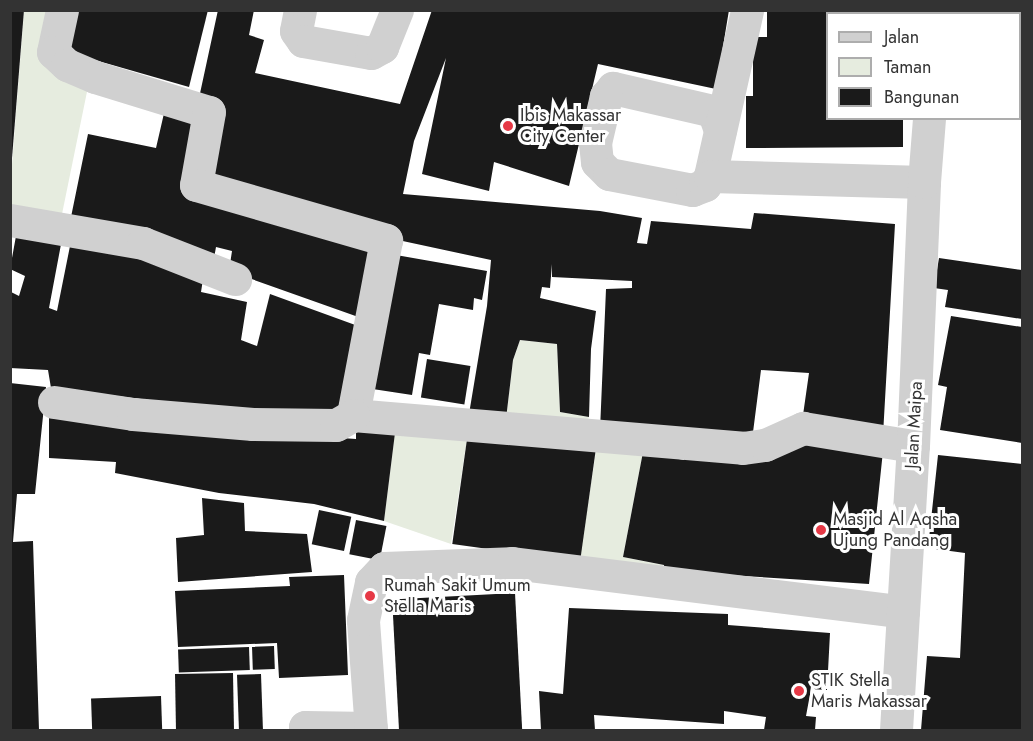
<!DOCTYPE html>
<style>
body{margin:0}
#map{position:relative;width:1033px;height:741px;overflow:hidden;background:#fff;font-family:Jost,sans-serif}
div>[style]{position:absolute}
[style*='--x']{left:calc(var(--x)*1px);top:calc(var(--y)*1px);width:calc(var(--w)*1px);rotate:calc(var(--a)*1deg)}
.green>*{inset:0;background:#e6ecdf}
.building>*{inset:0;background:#1a1a1a;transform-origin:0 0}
.minor>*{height:33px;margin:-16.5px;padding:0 16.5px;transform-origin:16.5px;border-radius:16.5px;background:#d0d0d0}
.dots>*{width:16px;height:16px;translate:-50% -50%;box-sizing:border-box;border:3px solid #fff;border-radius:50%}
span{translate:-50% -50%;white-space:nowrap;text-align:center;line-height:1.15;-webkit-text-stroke:6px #fff;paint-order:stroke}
.poi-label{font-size:18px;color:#333}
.left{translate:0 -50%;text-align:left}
.street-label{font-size:18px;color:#333}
.frame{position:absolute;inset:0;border:12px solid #333;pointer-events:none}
.legend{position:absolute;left:826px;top:12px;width:195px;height:108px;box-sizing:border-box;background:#fff;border:2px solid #adadad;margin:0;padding:8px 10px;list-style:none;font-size:18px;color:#333}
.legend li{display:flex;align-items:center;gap:12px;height:30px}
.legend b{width:30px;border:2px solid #adadad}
</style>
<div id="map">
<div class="green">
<div style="clip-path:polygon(24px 11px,70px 11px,89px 82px,62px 214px,11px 218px,11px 177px)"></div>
<div style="clip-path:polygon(520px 340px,557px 344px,560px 412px,589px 417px,585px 428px,506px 419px,513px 360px)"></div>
<div style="clip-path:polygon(468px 432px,451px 544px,384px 521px,395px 433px)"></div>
<div style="clip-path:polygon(596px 451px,643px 452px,623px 557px,663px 565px,663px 571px,579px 563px)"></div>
</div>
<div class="building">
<div style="clip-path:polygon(10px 10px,24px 10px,12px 158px,10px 158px)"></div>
<div style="clip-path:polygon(76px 10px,208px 10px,189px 87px,67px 52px)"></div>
<div style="clip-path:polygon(218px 10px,254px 10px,249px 35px,264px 40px,255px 73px,400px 104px,432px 10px,729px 10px,716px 89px,598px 64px,569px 186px,494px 162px,489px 191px,422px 174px,446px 58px,414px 141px,403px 194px,600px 211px,642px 218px,637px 243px,647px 244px,651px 221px,751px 229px,754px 213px,895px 224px,883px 435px,802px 422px,809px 373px,761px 370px,752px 440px,600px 430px,606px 289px,632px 288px,632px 281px,552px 277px,552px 264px,550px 288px,542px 287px,540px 298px,596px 311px,591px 349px,589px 417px,560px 412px,557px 344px,520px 340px,513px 360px,506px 419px,469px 414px,487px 306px,491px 260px,398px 240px,396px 227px,199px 183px,199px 98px)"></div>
<div style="clip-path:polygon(767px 10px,902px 10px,902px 14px,828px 14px,828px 118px,903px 118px,903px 147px,746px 148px,746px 96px,753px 96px,753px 37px,767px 37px)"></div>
<div style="clip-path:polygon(1019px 10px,1022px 10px,1022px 92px,1020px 91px)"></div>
<div style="clip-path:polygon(165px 109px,203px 117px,186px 196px,379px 245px,364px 319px,229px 271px,232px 251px,216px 247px,213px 264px,71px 217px,88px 134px,156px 148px)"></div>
<div style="clip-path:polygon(18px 225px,62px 239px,49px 308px,57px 311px,71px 241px,204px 273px,201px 292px,247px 302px,241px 340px,257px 346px,270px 294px,358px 326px,344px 410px,298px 418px,51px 388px,48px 370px,10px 368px,11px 292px,19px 296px,25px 276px,10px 269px)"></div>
<div style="clip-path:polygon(396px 255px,487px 271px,482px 300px,474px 298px,473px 310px,439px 304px,430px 355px,419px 353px,412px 395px,366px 388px)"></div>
<div style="clip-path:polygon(939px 258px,1022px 270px,1022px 319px,945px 307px,948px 290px,934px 288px)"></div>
<div style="clip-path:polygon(951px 316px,1022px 327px,1022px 443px,940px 430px,947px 387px,938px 385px)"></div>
<div style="left:427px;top:359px;width:44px;height:39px;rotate:9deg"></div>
<div style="clip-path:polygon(10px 383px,46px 387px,35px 494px,17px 494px,13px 542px,33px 541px,39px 730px,10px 730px)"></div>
<div style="clip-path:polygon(49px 418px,356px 439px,356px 427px,395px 433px,384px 521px,314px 504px,219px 493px,115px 473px,116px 462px,49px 458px)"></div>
<div style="left:468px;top:432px;width:129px;height:113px;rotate:8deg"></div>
<div style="clip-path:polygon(800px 438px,883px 451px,869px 584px,663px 571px,664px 565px,623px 557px,643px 452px,684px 460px,686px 453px)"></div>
<div style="clip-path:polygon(938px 455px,1022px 464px,1022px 730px,921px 730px,927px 656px,960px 658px,965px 553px,928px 548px)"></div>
<div style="clip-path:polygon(202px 498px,244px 503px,245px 531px,307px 534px,312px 572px,178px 582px,176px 538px,204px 535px)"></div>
<div style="left:319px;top:510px;width:33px;height:35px;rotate:12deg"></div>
<div style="left:356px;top:520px;width:31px;height:35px;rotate:11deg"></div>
<div style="clip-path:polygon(344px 575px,348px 675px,279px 678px,277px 643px,178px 647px,175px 591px,290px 586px,289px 577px)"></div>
<div style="left:515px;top:593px;width:137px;height:123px;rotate:87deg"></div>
<div style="clip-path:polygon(569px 608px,728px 614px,728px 625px,830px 633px,827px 690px,811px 689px,806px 716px,816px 717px,815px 730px,764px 730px,766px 717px,724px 711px,724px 724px,594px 715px,595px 730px,541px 730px,539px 691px,563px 694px)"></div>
<div style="left:274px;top:646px;width:23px;height:22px;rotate:88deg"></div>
<div style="left:249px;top:647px;width:23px;height:71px;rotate:88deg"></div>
<div style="left:233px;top:673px;width:57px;height:58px;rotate:89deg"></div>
<div style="left:261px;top:674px;width:56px;height:24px;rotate:88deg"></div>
<div style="left:161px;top:696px;width:34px;height:70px;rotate:88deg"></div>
</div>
<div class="minor">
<div style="--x:62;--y:10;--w:43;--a:102.1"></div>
<div style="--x:53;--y:52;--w:19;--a:43"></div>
<div style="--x:67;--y:65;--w:30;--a:23"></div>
<div style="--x:95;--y:77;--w:119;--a:17.1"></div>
<div style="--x:209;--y:112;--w:74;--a:100.1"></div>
<div style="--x:196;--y:185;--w:198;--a:16.1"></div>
<div style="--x:386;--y:240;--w:178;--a:100.7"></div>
<div style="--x:353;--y:415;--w:391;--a:4.8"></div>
<div style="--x:743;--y:448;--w:22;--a:-8"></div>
<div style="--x:765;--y:445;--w:42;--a:-24.1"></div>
<div style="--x:803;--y:428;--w:111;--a:9.3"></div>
<div style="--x:300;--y:10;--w:21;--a:101"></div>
<div style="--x:296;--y:31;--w:12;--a:55"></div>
<div style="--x:303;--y:41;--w:69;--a:10"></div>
<div style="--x:371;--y:53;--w:13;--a:-29"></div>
<div style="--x:382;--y:47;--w:40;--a:-68"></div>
<div style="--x:938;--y:14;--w:4;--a:-90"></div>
<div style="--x:720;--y:130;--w:20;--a:-110"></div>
<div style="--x:713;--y:111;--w:103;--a:-167"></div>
<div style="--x:613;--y:88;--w:11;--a:131"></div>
<div style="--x:606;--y:96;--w:48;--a:103.2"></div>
<div style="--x:595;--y:143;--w:19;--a:84"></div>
<div style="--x:597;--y:162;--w:17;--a:45"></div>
<div style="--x:609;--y:174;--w:85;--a:10.9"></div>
<div style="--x:692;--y:190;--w:14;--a:-21"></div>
<div style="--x:705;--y:185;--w:10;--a:-61"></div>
<div style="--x:710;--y:176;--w:170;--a:-77.4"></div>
<div style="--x:710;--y:176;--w:214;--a:1.6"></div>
<div style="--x:10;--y:220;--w:135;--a:9.8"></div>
<div style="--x:143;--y:243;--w:99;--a:21.4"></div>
<div style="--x:54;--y:402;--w:80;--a:8.6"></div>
<div style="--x:133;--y:414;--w:120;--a:4.8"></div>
<div style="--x:253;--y:424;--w:83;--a:0.7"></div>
<div style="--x:336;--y:425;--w:20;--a:-30"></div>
<div style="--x:305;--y:730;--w:3;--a:-90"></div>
<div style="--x:305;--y:727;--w:66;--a:0.9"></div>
<div style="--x:371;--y:730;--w:110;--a:-94.2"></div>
<div style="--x:363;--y:620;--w:39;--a:-78"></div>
<div style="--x:371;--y:582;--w:19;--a:-47"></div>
<div style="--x:384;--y:568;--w:128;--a:-2.2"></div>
<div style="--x:512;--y:563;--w:394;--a:7.1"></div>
<div style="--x:896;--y:730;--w:285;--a:-86.6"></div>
<div style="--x:913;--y:446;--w:264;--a:-87.6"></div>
<div style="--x:924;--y:182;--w:64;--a:-85.5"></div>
</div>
<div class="dots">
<div style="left:508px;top:126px;background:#e63946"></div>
<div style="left:821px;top:530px;background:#e63946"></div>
<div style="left:370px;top:596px;background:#e63946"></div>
<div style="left:799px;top:691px;background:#e63946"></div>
</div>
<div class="poi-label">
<span class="left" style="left:520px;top:126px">Ibis Makassar<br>City Center</span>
<span class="left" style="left:833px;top:530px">Masjid Al Aqsha<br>Ujung Pandang</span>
<span class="left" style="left:384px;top:596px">Rumah Sakit Umum<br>Stella Maris</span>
<span class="left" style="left:811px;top:691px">STIK Stella<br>Maris Makassar</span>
</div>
<div class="street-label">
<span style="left:914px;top:425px;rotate:-87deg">Jalan Maipa</span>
</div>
<div class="frame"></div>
<ul class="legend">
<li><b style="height:8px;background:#d0d0d0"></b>Jalan</li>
<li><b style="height:16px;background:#e6ecdf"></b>Taman</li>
<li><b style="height:16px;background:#1a1a1a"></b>Bangunan</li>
</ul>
</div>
